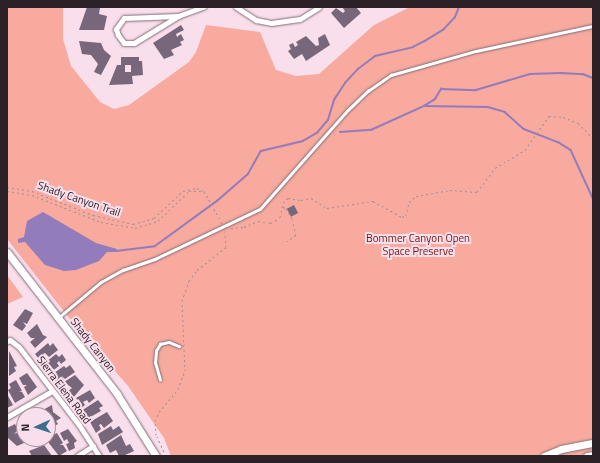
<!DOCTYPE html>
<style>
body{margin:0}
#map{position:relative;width:600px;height:463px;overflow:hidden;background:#f9deec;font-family:"Titillium Web",sans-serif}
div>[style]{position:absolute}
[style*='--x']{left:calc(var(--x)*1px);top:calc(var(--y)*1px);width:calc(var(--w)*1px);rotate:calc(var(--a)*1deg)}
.green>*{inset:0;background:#f7aa9d}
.water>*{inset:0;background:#927cbb}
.stream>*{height:1.5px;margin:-0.75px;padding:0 0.75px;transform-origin:0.75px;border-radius:0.75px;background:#927cbb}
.building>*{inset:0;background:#78677a;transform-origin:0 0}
.path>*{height:1px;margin-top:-0.5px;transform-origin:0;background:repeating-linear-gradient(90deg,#a38f99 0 2px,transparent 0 5px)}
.roads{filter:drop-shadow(0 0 1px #836c78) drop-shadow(0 0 1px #836c78)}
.lane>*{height:2.5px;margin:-1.25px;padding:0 1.25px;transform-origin:1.25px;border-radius:1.25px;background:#fff}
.street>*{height:5px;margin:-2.5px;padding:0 2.5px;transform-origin:2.5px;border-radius:2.5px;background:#fff}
.secondary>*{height:7px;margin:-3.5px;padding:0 3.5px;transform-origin:3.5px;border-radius:3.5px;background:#fff}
span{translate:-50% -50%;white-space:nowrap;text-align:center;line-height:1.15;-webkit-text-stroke:4px #f9deec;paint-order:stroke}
.street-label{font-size:11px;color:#2b2126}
.park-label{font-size:11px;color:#72170f}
.frame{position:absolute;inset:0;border:8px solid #2b2126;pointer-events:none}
.north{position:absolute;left:16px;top:407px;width:40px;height:40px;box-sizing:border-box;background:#f9deec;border:1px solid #a7929d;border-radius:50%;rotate:267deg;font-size:11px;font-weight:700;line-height:16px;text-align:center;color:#2b2126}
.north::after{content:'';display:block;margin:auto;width:14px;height:18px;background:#3a708c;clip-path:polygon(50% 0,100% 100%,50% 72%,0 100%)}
</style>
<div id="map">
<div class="green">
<div style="clip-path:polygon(7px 7px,63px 7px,63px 39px,71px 66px,100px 102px,114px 109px,129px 105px,189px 62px,196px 52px,206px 25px,260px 32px,276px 70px,296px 76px,319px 74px,374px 25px,410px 7px,593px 7px,593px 456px,171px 456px,164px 438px,128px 386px,70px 319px,7px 239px)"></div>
<div style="clip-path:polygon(7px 275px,23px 297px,7px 304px)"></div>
</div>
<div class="water">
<div style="clip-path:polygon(43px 212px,96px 243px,117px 249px,116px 252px,107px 252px,99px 261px,76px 270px,64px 271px,45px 265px,25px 242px,18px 243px,18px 239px,24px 237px,27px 221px)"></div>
</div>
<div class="stream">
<div style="--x:424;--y:106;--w:13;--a:-32"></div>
<div style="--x:435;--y:99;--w:12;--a:-59"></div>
<div style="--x:441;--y:89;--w:35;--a:2"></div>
<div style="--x:476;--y:90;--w:56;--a:-16.5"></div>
<div style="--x:530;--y:74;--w:31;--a:-2"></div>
<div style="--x:561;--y:73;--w:22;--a:3"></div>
<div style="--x:583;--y:74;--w:11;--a:22"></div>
<div style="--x:340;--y:132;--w:31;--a:-4"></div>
<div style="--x:371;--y:130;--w:58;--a:-24.4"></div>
<div style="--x:424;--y:106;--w:64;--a:0.9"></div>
<div style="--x:488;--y:107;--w:18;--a:16"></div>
<div style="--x:505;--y:112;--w:25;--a:42"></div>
<div style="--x:524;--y:129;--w:36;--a:21"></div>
<div style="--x:558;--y:142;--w:15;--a:32"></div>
<div style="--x:571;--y:150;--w:53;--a:65.4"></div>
<div style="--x:116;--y:251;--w:39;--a:-7"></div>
<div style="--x:155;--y:246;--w:77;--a:-36"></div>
<div style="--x:217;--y:201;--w:41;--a:-41.1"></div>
<div style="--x:248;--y:174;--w:26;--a:-61"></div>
<div style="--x:261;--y:151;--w:43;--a:-13.4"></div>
<div style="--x:303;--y:141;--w:16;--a:-30"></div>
<div style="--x:317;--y:133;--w:17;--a:-50"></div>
<div style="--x:328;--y:120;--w:21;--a:-73"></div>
<div style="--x:334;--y:100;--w:20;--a:-57"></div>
<div style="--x:345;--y:83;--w:19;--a:-47"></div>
<div style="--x:358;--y:69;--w:21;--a:-37"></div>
<div style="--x:375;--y:56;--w:39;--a:-13"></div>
<div style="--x:413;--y:47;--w:13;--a:-27"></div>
<div style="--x:425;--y:41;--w:22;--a:-32"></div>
<div style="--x:444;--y:29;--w:16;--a:-47"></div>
<div style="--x:455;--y:17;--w:11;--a:-68"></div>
</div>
<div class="building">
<div style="clip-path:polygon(87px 7px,100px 8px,99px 14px,107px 16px,104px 30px,79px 30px)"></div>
<div style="clip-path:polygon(342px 7px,356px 7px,361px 13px,344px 28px,331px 13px,336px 8px,343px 13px,345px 11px)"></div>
<div style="clip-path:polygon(181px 25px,184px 30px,176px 34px,177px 37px,181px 34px,184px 40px,180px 42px,182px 45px,171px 50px,174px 55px,164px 59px,153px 43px)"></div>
<div style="clip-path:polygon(325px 34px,330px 45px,306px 61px,302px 54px,294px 59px,288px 51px,291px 49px,289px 45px,293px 43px,295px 47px,298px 45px,296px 42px,306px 36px,316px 46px,319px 45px,318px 38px)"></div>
<div style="clip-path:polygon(79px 41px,101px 43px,104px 50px,111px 56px,101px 75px,94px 72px,98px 64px,91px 55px,82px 54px)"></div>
<div style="clip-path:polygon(evenodd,121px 57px,139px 57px,139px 61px,142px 61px,143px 75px,132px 76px,133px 84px,109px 85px,117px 65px,121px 65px,121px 57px,125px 65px,131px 65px,131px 72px,125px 72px,125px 65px)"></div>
<div style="left:294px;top:205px;width:9px;height:8px;rotate:63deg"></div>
<div style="clip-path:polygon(25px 309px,33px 313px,27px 324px,23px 322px,26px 326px,22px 331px,13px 325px)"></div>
<div style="clip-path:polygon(37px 324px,43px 335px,47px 337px,35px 348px,30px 342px,35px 338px,31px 338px,27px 333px)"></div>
<div style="clip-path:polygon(48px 343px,50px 346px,53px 343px,58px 350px,49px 357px,45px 353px,43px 354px,47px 359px,42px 363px,35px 354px)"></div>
<div style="clip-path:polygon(9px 351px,17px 366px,14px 367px,16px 371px,9px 376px)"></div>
<div style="clip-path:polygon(56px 354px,59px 357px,62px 354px,66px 360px,61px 364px,59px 361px,57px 363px,59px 366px,51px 372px,46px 362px)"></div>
<div style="clip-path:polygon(70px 365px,75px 372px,65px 379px,62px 376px,64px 381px,58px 385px,51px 375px,64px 366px,66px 368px)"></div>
<div style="clip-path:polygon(27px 373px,37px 387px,28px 395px,24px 387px,27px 385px,23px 385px,19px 378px)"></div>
<div style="clip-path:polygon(75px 375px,84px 385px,73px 398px,67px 392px,72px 388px,64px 382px)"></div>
<div style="clip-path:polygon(16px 380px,22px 391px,19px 392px,22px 392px,25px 397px,15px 403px,8px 390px,11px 388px,9px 384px)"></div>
<div style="clip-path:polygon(90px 390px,95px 398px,89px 403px,87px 400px,83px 402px,85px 405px,80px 409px,75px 403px,78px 401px,76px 398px)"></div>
<div style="clip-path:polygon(7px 394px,13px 405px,7px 408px)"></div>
<div style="clip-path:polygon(98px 400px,103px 406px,99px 408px,101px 411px,87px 419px,81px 411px)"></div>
<div style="clip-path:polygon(52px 405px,53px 412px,61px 418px,56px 421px,58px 424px,51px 428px,49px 415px,43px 415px,41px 411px)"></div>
<div style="clip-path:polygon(107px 412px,113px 421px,104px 428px,101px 424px,99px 425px,101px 429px,96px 433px,90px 422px)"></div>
<div style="clip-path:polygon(15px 424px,18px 430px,14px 434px,19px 432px,24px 443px,17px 446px,7px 437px,7px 428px)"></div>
<div style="clip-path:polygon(111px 426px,113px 430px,119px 426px,123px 432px,102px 445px,98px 434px)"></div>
<div style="clip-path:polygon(68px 429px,77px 441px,74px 443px,75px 448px,69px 451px,66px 444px,69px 443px,67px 439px,64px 441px,60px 433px)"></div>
<div style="clip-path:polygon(57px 433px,63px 443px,60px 445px,63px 445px,67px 451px,59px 456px,48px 442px,51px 440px,49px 437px)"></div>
<div style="clip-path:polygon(121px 435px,126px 446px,130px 444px,134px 451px,123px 456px,119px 456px,116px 450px,110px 453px,106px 445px)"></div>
<div style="clip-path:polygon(44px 445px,52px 456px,32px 456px,29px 451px)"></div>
</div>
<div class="path">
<div style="--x:7;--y:187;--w:25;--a:9"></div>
<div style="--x:32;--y:191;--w:66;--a:21.5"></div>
<div style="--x:93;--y:215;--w:41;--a:12.7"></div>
<div style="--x:133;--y:224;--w:22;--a:-16"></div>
<div style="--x:154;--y:218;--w:40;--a:-43"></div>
<div style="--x:183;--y:191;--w:14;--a:-12"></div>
<div style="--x:197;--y:188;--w:8;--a:23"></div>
<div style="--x:204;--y:191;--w:37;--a:61"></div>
<div style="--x:7;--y:191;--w:25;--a:9"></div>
<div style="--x:32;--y:195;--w:74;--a:21.4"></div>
<div style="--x:101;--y:222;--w:35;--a:10"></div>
<div style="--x:135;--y:228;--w:24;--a:-17"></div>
<div style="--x:158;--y:221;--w:43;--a:-44.1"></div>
<div style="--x:189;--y:191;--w:14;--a:0"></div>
<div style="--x:283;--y:207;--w:3;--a:18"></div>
<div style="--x:286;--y:208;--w:13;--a:61"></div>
<div style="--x:292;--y:219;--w:16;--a:76"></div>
<div style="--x:296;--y:235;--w:11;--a:146"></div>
<div style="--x:231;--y:228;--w:13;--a:-4"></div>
<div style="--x:244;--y:227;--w:15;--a:-23"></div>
<div style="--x:258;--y:221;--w:12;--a:9"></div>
<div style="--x:270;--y:223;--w:5;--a:-22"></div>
<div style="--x:275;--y:221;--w:6;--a:-39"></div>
<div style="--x:280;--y:217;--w:14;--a:-78"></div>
<div style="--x:283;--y:203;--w:7;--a:-45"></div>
<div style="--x:288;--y:198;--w:13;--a:9"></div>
<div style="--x:301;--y:200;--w:10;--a:-11"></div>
<div style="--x:311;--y:198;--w:19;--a:32"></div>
<div style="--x:327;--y:208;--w:47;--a:-8.7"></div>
<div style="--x:373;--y:201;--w:33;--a:29"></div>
<div style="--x:402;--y:217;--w:4;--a:-14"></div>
<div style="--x:406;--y:216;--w:14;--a:-78"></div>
<div style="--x:409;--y:202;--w:9;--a:-41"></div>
<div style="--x:416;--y:196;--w:35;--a:-10"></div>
<div style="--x:450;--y:190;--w:27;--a:4"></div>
<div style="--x:477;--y:192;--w:30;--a:-53"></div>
<div style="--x:495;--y:168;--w:35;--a:-31"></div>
<div style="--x:525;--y:150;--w:42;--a:-54.8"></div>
<div style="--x:549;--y:116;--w:14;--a:4"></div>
<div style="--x:563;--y:117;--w:16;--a:22"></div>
<div style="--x:578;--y:123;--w:21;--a:45"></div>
<div style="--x:166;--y:456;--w:23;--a:-115"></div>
<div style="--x:156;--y:435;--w:14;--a:-94"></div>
<div style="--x:155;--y:421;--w:10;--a:-66"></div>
<div style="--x:159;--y:412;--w:30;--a:-50"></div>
<div style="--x:178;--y:389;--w:19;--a:-69"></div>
<div style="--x:185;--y:371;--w:70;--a:-92.5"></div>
<div style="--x:182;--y:301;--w:21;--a:-71"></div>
<div style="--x:189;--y:281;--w:14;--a:-54"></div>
<div style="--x:197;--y:270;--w:37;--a:-38"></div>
<div style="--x:226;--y:247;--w:16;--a:-94"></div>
</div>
<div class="roads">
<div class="lane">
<div style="--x:58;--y:318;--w:56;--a:-39.9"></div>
<div style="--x:101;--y:282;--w:25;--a:-29"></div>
<div style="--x:123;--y:270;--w:34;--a:-19"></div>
<div style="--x:155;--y:259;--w:116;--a:-25.5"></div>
<div style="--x:260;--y:209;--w:132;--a:-48.4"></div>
<div style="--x:348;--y:110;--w:28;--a:-44"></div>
<div style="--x:368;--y:91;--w:28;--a:-35"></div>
<div style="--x:391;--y:75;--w:88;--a:-15.8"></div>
<div style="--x:476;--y:51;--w:120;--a:-12.1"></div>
<div style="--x:160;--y:380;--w:18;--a:-106"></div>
<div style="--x:155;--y:363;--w:12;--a:-85"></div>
<div style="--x:156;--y:351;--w:8;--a:-60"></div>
<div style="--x:160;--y:344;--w:9;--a:-13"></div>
<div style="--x:169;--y:342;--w:11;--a:22"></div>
</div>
<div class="street">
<div style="--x:236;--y:7;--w:24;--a:33"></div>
<div style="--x:256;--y:20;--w:15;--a:11"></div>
<div style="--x:271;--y:23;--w:29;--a:-8"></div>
<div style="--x:300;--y:19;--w:22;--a:-32"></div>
<div style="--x:178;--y:16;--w:54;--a:177.9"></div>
<div style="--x:124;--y:18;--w:14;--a:126"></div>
<div style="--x:116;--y:29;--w:6;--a:72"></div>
<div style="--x:118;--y:35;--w:10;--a:53"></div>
<div style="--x:124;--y:43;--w:10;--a:0"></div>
<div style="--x:134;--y:43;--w:52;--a:-31.5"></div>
<div style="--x:178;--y:16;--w:27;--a:-20"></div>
<div style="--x:7;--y:341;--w:3;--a:-18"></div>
<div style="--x:10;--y:340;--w:11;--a:38"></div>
<div style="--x:19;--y:347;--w:98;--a:52.4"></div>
<div style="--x:79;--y:425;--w:37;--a:57"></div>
<div style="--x:7;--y:417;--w:52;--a:-30"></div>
<div style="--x:77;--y:456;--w:19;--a:-32"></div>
</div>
<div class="secondary">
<div style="--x:7;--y:252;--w:180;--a:52.2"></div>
<div style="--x:117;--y:394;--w:73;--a:57.8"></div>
<div style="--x:544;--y:456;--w:18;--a:-22"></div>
<div style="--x:561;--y:449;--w:33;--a:-11"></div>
<div style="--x:587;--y:456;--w:6;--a:-9"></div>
</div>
</div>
<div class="street-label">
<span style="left:79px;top:199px;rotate:19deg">Shady Canyon Trail</span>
<span style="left:93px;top:345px;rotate:52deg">Shady Canyon</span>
<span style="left:64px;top:390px;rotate:53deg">Sierra Elena Road</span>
</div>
<div class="park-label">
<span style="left:418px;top:245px">Bommer Canyon Open<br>Space Preserve</span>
</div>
<div class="frame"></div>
<div class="north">N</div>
</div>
